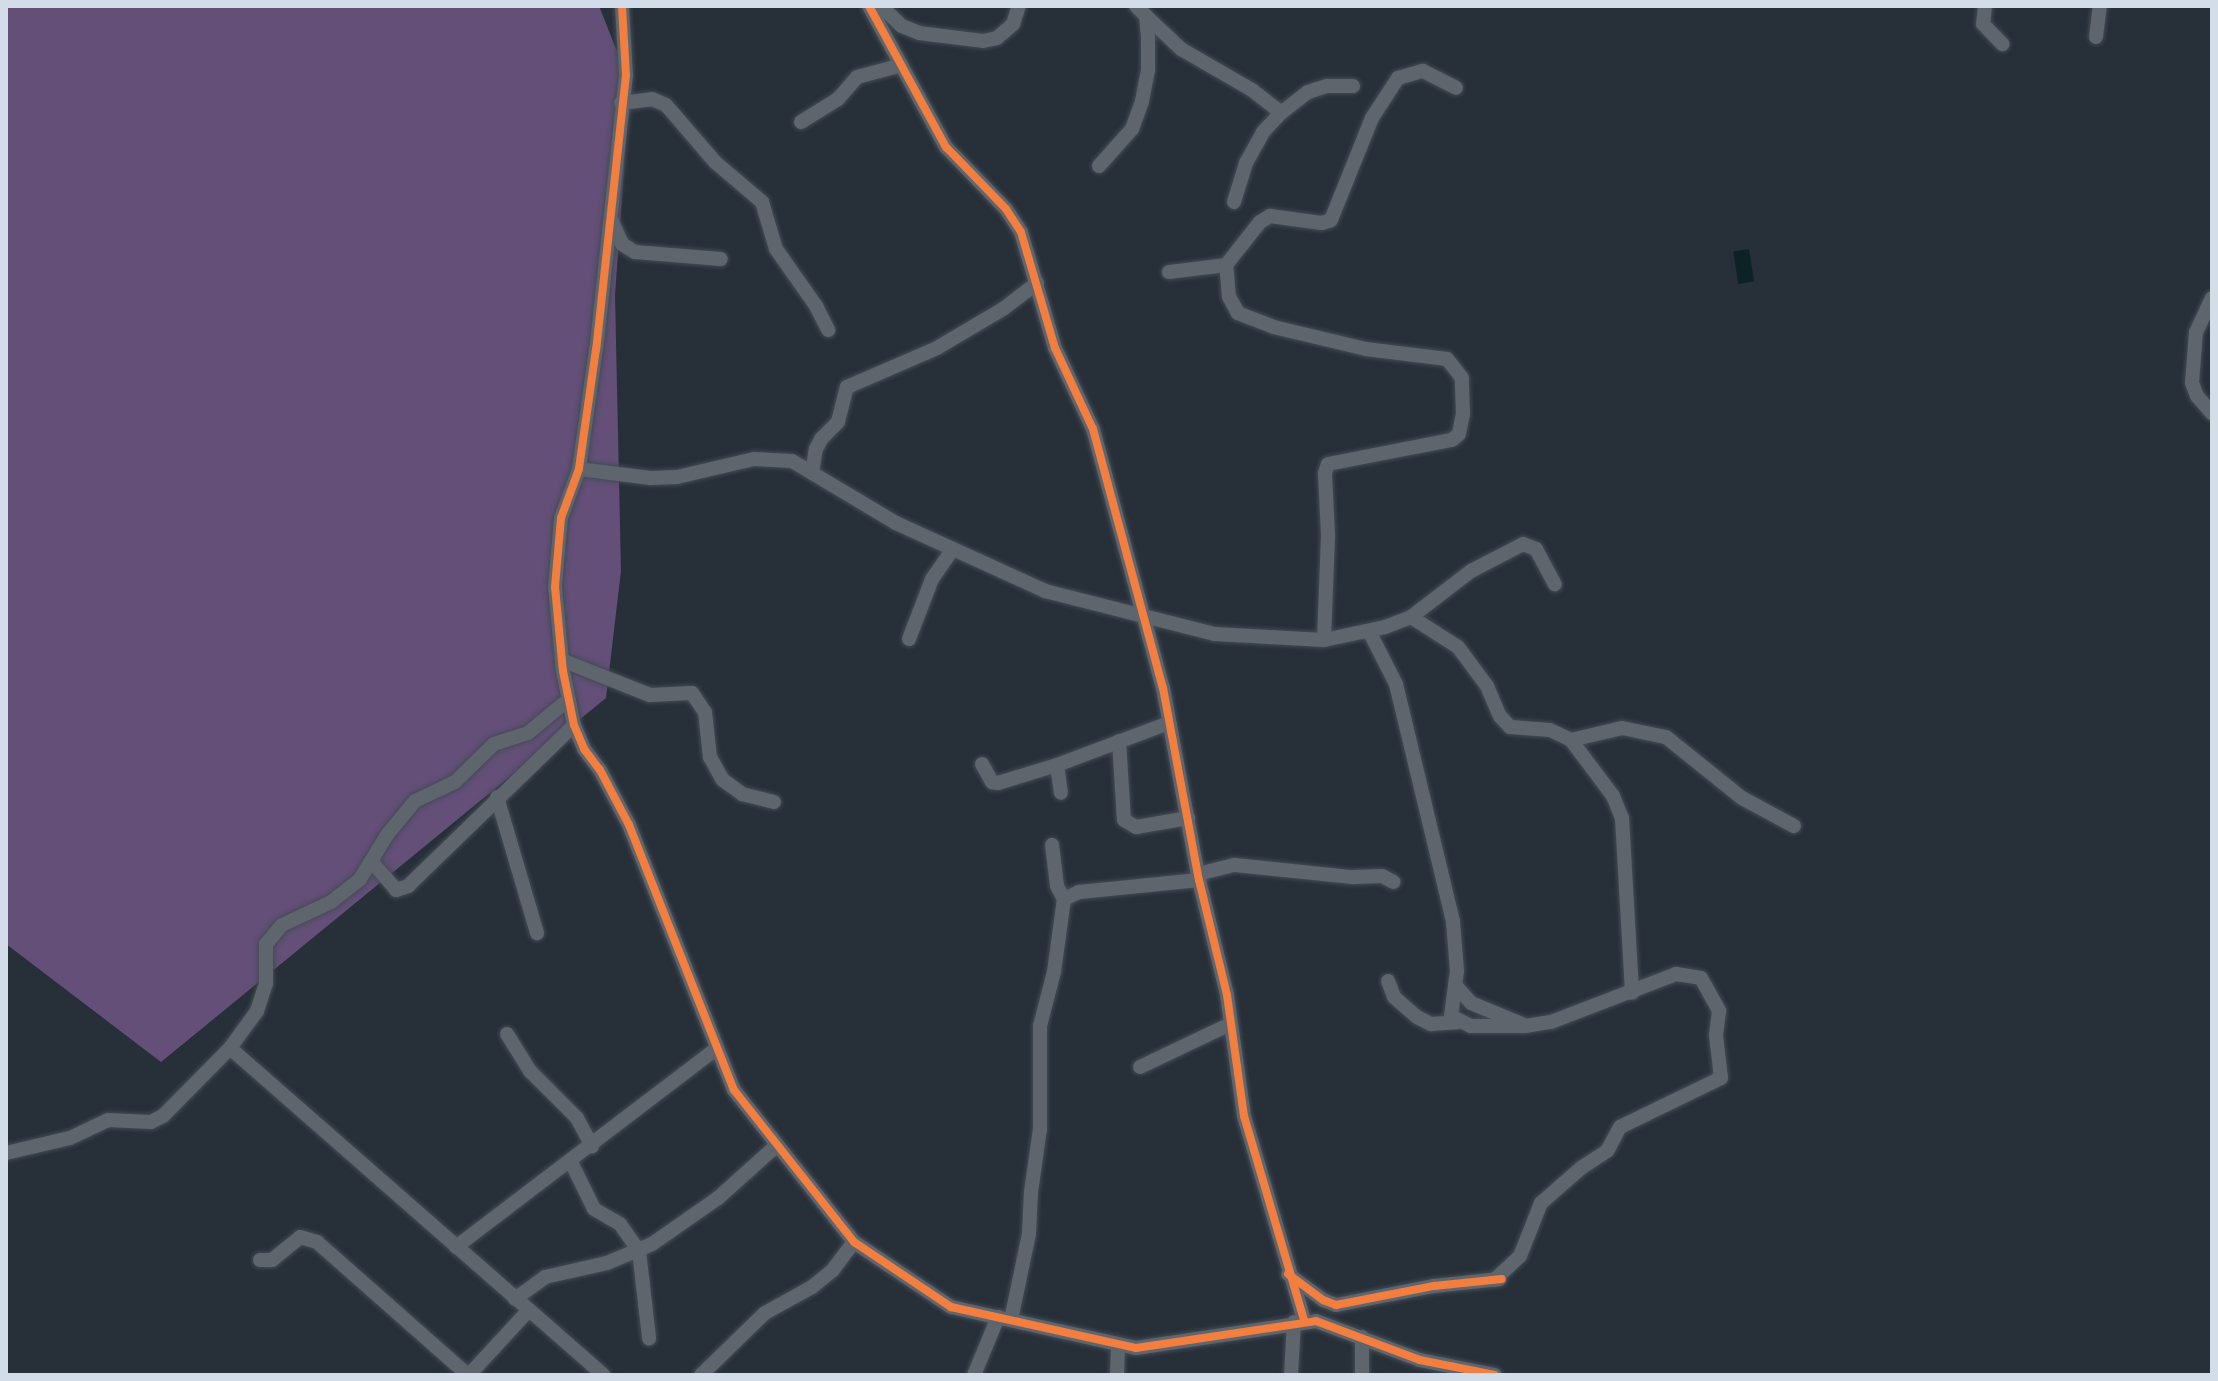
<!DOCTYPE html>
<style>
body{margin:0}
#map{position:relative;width:2218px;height:1381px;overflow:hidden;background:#272f39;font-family:Arial,sans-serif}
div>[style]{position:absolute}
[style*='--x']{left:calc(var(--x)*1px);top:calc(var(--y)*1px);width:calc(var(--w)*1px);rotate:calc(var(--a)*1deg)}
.forest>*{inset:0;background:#634f78}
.water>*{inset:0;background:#0c2326;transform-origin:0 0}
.roads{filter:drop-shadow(0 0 2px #434b54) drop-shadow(0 0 2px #434b54)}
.minor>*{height:14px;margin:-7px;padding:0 7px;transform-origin:7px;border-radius:7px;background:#5e656d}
.cycleway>*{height:8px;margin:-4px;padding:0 4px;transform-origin:4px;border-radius:4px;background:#f27e40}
span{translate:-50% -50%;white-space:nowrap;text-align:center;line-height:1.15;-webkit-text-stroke:6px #0f161f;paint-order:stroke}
.frame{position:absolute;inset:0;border:8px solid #d3ddea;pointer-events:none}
</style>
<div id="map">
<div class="forest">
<div style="clip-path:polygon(6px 6px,599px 6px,630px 84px,615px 295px,621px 571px,606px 698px,161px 1062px,6px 944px)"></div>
</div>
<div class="water">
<div style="left:1749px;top:249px;width:33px;height:16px;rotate:81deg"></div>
</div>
<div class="roads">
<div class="minor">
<div style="--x:622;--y:6;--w:69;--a:86.7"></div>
<div style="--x:626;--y:75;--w:276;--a:96.2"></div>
<div style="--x:596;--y:349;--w:121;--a:98.1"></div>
<div style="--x:579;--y:469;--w:52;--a:110.2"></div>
<div style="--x:561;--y:518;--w:69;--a:95"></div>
<div style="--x:555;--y:587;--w:84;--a:84.6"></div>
<div style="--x:563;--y:671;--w:55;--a:78.5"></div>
<div style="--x:574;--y:725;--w:26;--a:67"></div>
<div style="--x:584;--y:749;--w:26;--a:53"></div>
<div style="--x:600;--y:770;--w:62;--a:62.2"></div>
<div style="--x:629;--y:825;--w:285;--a:68.4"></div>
<div style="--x:734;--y:1090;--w:194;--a:51.7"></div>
<div style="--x:854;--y:1242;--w:117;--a:33.8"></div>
<div style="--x:951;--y:1307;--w:189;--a:12.5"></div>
<div style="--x:1136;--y:1348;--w:182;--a:-8.5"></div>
<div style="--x:1316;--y:1321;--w:111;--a:20.6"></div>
<div style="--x:1420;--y:1360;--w:76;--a:11.3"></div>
<div style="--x:869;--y:6;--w:161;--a:61.4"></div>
<div style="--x:946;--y:147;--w:86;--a:45.9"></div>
<div style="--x:1006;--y:209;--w:27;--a:57"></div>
<div style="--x:1021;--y:232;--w:121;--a:73.7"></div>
<div style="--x:1055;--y:348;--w:89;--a:64.9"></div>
<div style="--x:1093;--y:429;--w:268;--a:74.9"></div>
<div style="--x:1163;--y:688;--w:195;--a:79.4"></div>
<div style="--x:1199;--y:880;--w:118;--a:76.3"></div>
<div style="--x:1227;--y:995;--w:122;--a:82"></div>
<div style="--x:1244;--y:1116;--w:213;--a:73.6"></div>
<div style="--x:881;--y:6;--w:29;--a:44"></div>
<div style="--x:902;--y:26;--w:18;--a:22"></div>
<div style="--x:919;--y:33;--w:64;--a:7.1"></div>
<div style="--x:983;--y:41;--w:14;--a:-12"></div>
<div style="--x:997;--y:38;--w:21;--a:-41"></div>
<div style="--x:1013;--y:24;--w:19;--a:-72"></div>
<div style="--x:1985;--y:6;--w:18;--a:96"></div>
<div style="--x:1983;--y:24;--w:28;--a:46"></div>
<div style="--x:1146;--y:16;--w:48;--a:43.3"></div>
<div style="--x:1181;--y:49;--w:82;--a:30"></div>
<div style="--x:1252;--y:90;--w:37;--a:38"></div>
<div style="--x:1281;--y:113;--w:34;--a:-38"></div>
<div style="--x:1308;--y:92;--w:20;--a:-18"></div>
<div style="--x:1327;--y:86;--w:26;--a:0"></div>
<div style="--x:2096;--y:37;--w:31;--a:-83"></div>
<div style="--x:621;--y:103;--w:31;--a:-7"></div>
<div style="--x:652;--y:99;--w:15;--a:23"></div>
<div style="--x:666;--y:105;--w:75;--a:49.3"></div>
<div style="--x:715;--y:162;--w:62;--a:40.4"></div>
<div style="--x:762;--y:202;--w:49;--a:73.4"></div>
<div style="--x:776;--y:249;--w:70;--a:54.9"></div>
<div style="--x:816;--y:306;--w:27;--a:63"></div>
<div style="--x:801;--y:122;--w:44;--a:-31.9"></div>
<div style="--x:838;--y:99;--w:29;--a:-49"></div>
<div style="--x:857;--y:77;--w:43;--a:-14.7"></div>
<div style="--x:1099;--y:166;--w:50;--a:-48.3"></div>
<div style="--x:1132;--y:129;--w:30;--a:-70"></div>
<div style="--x:1142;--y:101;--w:32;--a:-79"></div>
<div style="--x:1148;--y:70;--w:32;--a:-90"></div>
<div style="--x:1148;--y:38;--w:22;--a:-95"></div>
<div style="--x:1146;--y:16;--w:14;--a:-135"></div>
<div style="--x:1234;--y:202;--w:41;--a:-72.9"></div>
<div style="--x:1246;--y:163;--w:35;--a:-61"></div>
<div style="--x:1263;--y:132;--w:26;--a:-47"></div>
<div style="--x:611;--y:219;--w:27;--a:66"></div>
<div style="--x:622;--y:244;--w:15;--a:32"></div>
<div style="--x:635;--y:252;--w:86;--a:4.7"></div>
<div style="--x:1169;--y:272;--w:57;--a:-7"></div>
<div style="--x:2212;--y:298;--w:38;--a:115"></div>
<div style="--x:2196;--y:332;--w:51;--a:94.5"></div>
<div style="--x:2192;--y:383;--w:14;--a:69"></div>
<div style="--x:2197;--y:396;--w:23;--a:49"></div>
<div style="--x:579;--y:469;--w:72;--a:7.2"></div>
<div style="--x:650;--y:478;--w:27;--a:-2"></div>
<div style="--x:677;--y:477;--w:79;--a:-13.2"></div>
<div style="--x:754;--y:459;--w:38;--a:3"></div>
<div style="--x:792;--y:461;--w:121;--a:30.8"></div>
<div style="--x:896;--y:523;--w:164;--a:24.5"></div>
<div style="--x:1045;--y:591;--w:175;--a:14.2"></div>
<div style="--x:1215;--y:634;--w:109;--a:3.2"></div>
<div style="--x:1324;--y:640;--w:62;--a:-12"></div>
<div style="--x:1385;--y:627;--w:28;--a:-21"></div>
<div style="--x:1411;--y:617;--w:76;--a:-37.5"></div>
<div style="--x:1471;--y:571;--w:59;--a:-27.4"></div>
<div style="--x:1523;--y:544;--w:14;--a:21"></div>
<div style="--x:1536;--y:549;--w:40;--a:62"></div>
<div style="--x:812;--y:473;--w:24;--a:-81"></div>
<div style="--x:816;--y:449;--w:11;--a:-63"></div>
<div style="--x:821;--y:439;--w:24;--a:-45"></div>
<div style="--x:838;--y:422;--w:36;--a:-76"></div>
<div style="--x:847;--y:387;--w:98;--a:-23.4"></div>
<div style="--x:937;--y:348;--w:77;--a:-30.6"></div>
<div style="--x:1003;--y:309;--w:43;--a:-37.4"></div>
<div style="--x:1411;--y:617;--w:56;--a:32.6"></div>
<div style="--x:1458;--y:647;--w:49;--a:53.4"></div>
<div style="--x:1487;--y:686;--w:33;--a:67"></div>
<div style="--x:1500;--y:716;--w:15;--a:48"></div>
<div style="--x:1510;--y:727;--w:40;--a:4.3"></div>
<div style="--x:1550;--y:730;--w:23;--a:25"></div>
<div style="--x:1571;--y:740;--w:52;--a:-13.2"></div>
<div style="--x:1622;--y:728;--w:45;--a:11.6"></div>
<div style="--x:1666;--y:737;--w:97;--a:38.8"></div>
<div style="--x:1742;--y:798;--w:59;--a:28.3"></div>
<div style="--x:1369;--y:631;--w:59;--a:63"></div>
<div style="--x:1396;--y:684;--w:245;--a:76.5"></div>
<div style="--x:1453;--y:922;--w:49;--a:85.3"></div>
<div style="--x:1457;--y:971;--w:45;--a:97.6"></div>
<div style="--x:1451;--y:1016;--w:22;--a:27"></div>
<div style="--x:1471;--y:1026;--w:54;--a:0"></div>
<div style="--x:1525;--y:1026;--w:26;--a:-9"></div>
<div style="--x:1551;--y:1022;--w:134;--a:-21"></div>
<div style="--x:1676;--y:974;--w:25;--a:9"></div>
<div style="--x:1701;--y:978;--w:38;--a:61"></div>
<div style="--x:1719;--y:1011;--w:24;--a:97"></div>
<div style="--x:1716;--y:1035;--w:43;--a:83.4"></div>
<div style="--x:1721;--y:1078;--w:112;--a:154.1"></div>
<div style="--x:1620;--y:1127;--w:27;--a:118"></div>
<div style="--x:1607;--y:1151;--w:31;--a:147"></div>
<div style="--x:1581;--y:1168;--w:53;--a:138.8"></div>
<div style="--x:1541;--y:1203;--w:57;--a:111.6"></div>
<div style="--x:1520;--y:1256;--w:35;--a:137"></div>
<div style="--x:909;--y:639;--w:64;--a:-69"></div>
<div style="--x:932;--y:579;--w:35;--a:-55"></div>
<div style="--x:1324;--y:640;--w:105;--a:-87.8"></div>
<div style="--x:1328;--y:535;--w:62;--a:-92.8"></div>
<div style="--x:1325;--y:473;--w:9;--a:-72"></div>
<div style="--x:1328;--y:464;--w:126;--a:-11"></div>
<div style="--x:1452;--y:440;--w:9;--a:-41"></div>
<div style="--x:1459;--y:434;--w:20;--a:-79"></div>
<div style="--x:1463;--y:414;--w:36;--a:-92"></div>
<div style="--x:1462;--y:378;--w:24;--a:-128"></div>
<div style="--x:1447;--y:359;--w:82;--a:-173"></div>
<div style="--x:1366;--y:349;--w:95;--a:-166.6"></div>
<div style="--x:1274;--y:327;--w:39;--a:-159"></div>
<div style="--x:1238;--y:313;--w:18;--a:-119"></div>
<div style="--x:1229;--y:297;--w:32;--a:-95"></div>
<div style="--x:1226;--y:265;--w:55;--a:-51.7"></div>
<div style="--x:1260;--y:222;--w:12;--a:-31"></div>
<div style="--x:1270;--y:216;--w:52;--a:7.7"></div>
<div style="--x:1322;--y:223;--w:9;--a:-18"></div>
<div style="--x:1331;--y:220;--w:110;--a:-68.1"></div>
<div style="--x:1372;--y:118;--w:48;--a:-57"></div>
<div style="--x:1398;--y:78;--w:26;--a:-16"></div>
<div style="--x:1423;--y:71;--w:37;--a:27"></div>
<div style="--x:564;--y:661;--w:92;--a:21.6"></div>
<div style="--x:650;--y:695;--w:42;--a:-2.7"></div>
<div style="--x:692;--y:693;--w:23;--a:56"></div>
<div style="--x:705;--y:712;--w:45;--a:83.7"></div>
<div style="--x:710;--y:757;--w:26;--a:61"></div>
<div style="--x:723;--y:780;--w:24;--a:36"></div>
<div style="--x:742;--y:794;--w:33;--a:14"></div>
<div style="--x:1571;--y:740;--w:70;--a:53.1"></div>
<div style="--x:1613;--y:796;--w:24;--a:68"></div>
<div style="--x:1622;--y:818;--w:175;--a:86.7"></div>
<div style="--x:1119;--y:741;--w:79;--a:86.4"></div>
<div style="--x:1124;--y:820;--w:14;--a:30"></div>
<div style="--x:1136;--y:827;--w:53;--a:-9.8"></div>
<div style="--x:982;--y:764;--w:21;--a:61"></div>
<div style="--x:992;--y:782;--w:6;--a:9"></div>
<div style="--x:998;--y:783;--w:62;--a:-17"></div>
<div style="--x:1057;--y:765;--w:120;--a:-20.6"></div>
<div style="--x:1057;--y:765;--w:28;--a:82"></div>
<div style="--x:497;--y:797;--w:142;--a:73.6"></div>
<div style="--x:1052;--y:845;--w:41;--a:83"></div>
<div style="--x:1057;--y:886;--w:15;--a:62"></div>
<div style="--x:372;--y:862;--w:37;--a:49"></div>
<div style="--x:396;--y:890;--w:13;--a:-18"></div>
<div style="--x:408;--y:886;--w:231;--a:-44.1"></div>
<div style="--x:1198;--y:874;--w:38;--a:-14"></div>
<div style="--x:1235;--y:865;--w:118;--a:5.9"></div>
<div style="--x:1352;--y:877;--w:30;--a:-2"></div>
<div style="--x:1382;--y:876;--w:13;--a:27"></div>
<div style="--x:1388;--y:981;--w:17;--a:69"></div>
<div style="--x:1394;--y:997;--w:30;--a:41"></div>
<div style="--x:1417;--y:1017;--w:16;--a:27"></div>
<div style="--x:1431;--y:1024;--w:26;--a:-4"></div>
<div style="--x:1455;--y:985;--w:24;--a:48"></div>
<div style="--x:1471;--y:1003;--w:55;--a:22.4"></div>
<div style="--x:507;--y:1034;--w:44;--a:58.1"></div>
<div style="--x:530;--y:1071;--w:66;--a:45"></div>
<div style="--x:577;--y:1118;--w:32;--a:62"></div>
<div style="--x:230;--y:1048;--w:496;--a:41.2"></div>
<div style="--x:1140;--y:1067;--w:100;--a:-25.5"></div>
<div style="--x:6;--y:1153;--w:66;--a:-13.2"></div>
<div style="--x:70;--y:1138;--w:42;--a:-25.3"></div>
<div style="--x:108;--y:1120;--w:43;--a:2.7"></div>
<div style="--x:151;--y:1122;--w:13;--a:-27"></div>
<div style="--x:163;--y:1116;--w:95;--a:-45.4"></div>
<div style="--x:230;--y:1048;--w:46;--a:-53.9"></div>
<div style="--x:257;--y:1011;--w:28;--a:-72"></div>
<div style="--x:266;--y:984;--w:40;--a:-90"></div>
<div style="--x:266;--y:944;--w:25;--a:-50"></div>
<div style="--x:282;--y:925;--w:54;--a:-25.1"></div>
<div style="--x:331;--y:902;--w:37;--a:-38"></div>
<div style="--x:360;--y:879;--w:52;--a:-58.5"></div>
<div style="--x:387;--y:835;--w:44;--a:-50.5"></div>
<div style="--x:415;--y:801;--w:44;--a:-25.4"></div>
<div style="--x:455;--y:782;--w:54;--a:-44.3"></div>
<div style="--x:494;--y:744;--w:36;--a:-18"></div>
<div style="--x:528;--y:733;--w:53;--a:-39.7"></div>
<div style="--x:571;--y:1162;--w:52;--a:63.9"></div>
<div style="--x:594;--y:1209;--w:30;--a:30"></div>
<div style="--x:620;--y:1224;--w:33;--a:55"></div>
<div style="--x:639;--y:1251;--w:88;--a:83.4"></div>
<div style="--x:456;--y:1247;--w:328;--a:-37.3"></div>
<div style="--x:260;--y:1260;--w:12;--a:0"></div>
<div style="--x:272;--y:1260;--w:36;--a:-39"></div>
<div style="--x:300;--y:1237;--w:18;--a:16"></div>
<div style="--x:317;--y:1242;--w:201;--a:41.4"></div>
<div style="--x:1288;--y:1274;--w:44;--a:36.6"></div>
<div style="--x:1323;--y:1300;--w:14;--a:21"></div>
<div style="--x:1336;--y:1305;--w:100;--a:-11"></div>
<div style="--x:1434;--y:1286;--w:66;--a:-6.1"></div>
<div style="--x:515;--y:1299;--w:37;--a:-36"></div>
<div style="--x:545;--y:1277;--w:64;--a:-12.7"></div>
<div style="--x:607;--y:1263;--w:49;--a:-22.9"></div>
<div style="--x:652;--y:1244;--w:80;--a:-34.9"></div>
<div style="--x:718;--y:1198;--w:78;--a:-41.9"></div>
<div style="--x:1011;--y:1320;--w:88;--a:-78.2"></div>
<div style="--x:1029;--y:1234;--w:42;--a:-87.3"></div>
<div style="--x:1031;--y:1192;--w:64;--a:-81.9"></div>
<div style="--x:1040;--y:1129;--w:103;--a:-90"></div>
<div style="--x:1040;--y:1026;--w:56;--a:-75.5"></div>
<div style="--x:1054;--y:972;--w:74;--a:-82.2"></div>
<div style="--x:1064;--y:899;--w:17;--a:-25"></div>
<div style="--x:1079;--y:892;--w:121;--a:-5.7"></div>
<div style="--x:469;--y:1375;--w:87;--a:-47.3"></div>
<div style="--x:701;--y:1375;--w:89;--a:-44.1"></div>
<div style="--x:765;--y:1313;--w:54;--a:-29"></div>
<div style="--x:812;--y:1287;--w:26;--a:-39"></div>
<div style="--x:832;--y:1271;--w:36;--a:-53"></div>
<div style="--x:974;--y:1375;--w:63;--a:-67.5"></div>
<div style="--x:1117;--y:1375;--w:30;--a:-88"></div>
<div style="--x:1291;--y:1375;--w:53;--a:-86.8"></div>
<div style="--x:1362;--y:1375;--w:38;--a:-90"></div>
</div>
</div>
<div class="cycleway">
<div style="--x:622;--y:6;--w:69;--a:86.7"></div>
<div style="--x:626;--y:75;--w:276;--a:96.2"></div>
<div style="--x:596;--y:349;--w:121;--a:98.1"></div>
<div style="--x:579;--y:469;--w:52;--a:110.2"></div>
<div style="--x:561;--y:518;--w:69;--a:95"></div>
<div style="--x:555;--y:587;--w:84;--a:84.6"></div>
<div style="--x:563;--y:671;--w:55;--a:78.5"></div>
<div style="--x:574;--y:725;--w:26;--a:67"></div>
<div style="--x:584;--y:749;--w:26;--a:53"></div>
<div style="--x:600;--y:770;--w:62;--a:62.2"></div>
<div style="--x:629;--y:825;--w:285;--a:68.4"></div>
<div style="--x:734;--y:1090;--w:194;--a:51.7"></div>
<div style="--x:854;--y:1242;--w:117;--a:33.8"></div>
<div style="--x:951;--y:1307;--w:189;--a:12.5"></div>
<div style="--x:1136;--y:1348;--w:182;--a:-8.5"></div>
<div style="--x:1316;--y:1321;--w:111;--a:20.6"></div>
<div style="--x:1420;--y:1360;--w:76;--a:11.3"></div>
<div style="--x:869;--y:6;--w:161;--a:61.4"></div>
<div style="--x:946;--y:147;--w:86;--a:45.9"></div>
<div style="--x:1006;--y:209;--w:27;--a:57"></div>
<div style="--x:1021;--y:232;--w:121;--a:73.7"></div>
<div style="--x:1055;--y:348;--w:89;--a:64.9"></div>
<div style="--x:1093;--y:429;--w:268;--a:74.9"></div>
<div style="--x:1163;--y:688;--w:195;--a:79.4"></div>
<div style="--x:1199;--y:880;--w:118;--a:76.3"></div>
<div style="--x:1227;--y:995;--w:122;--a:82"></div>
<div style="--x:1244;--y:1116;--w:213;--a:73.6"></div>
<div style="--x:1288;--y:1274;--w:44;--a:36.6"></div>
<div style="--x:1323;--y:1300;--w:14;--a:21"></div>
<div style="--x:1336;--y:1305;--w:100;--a:-11"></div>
<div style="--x:1434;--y:1286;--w:68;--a:-5.9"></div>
</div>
<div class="frame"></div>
</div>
